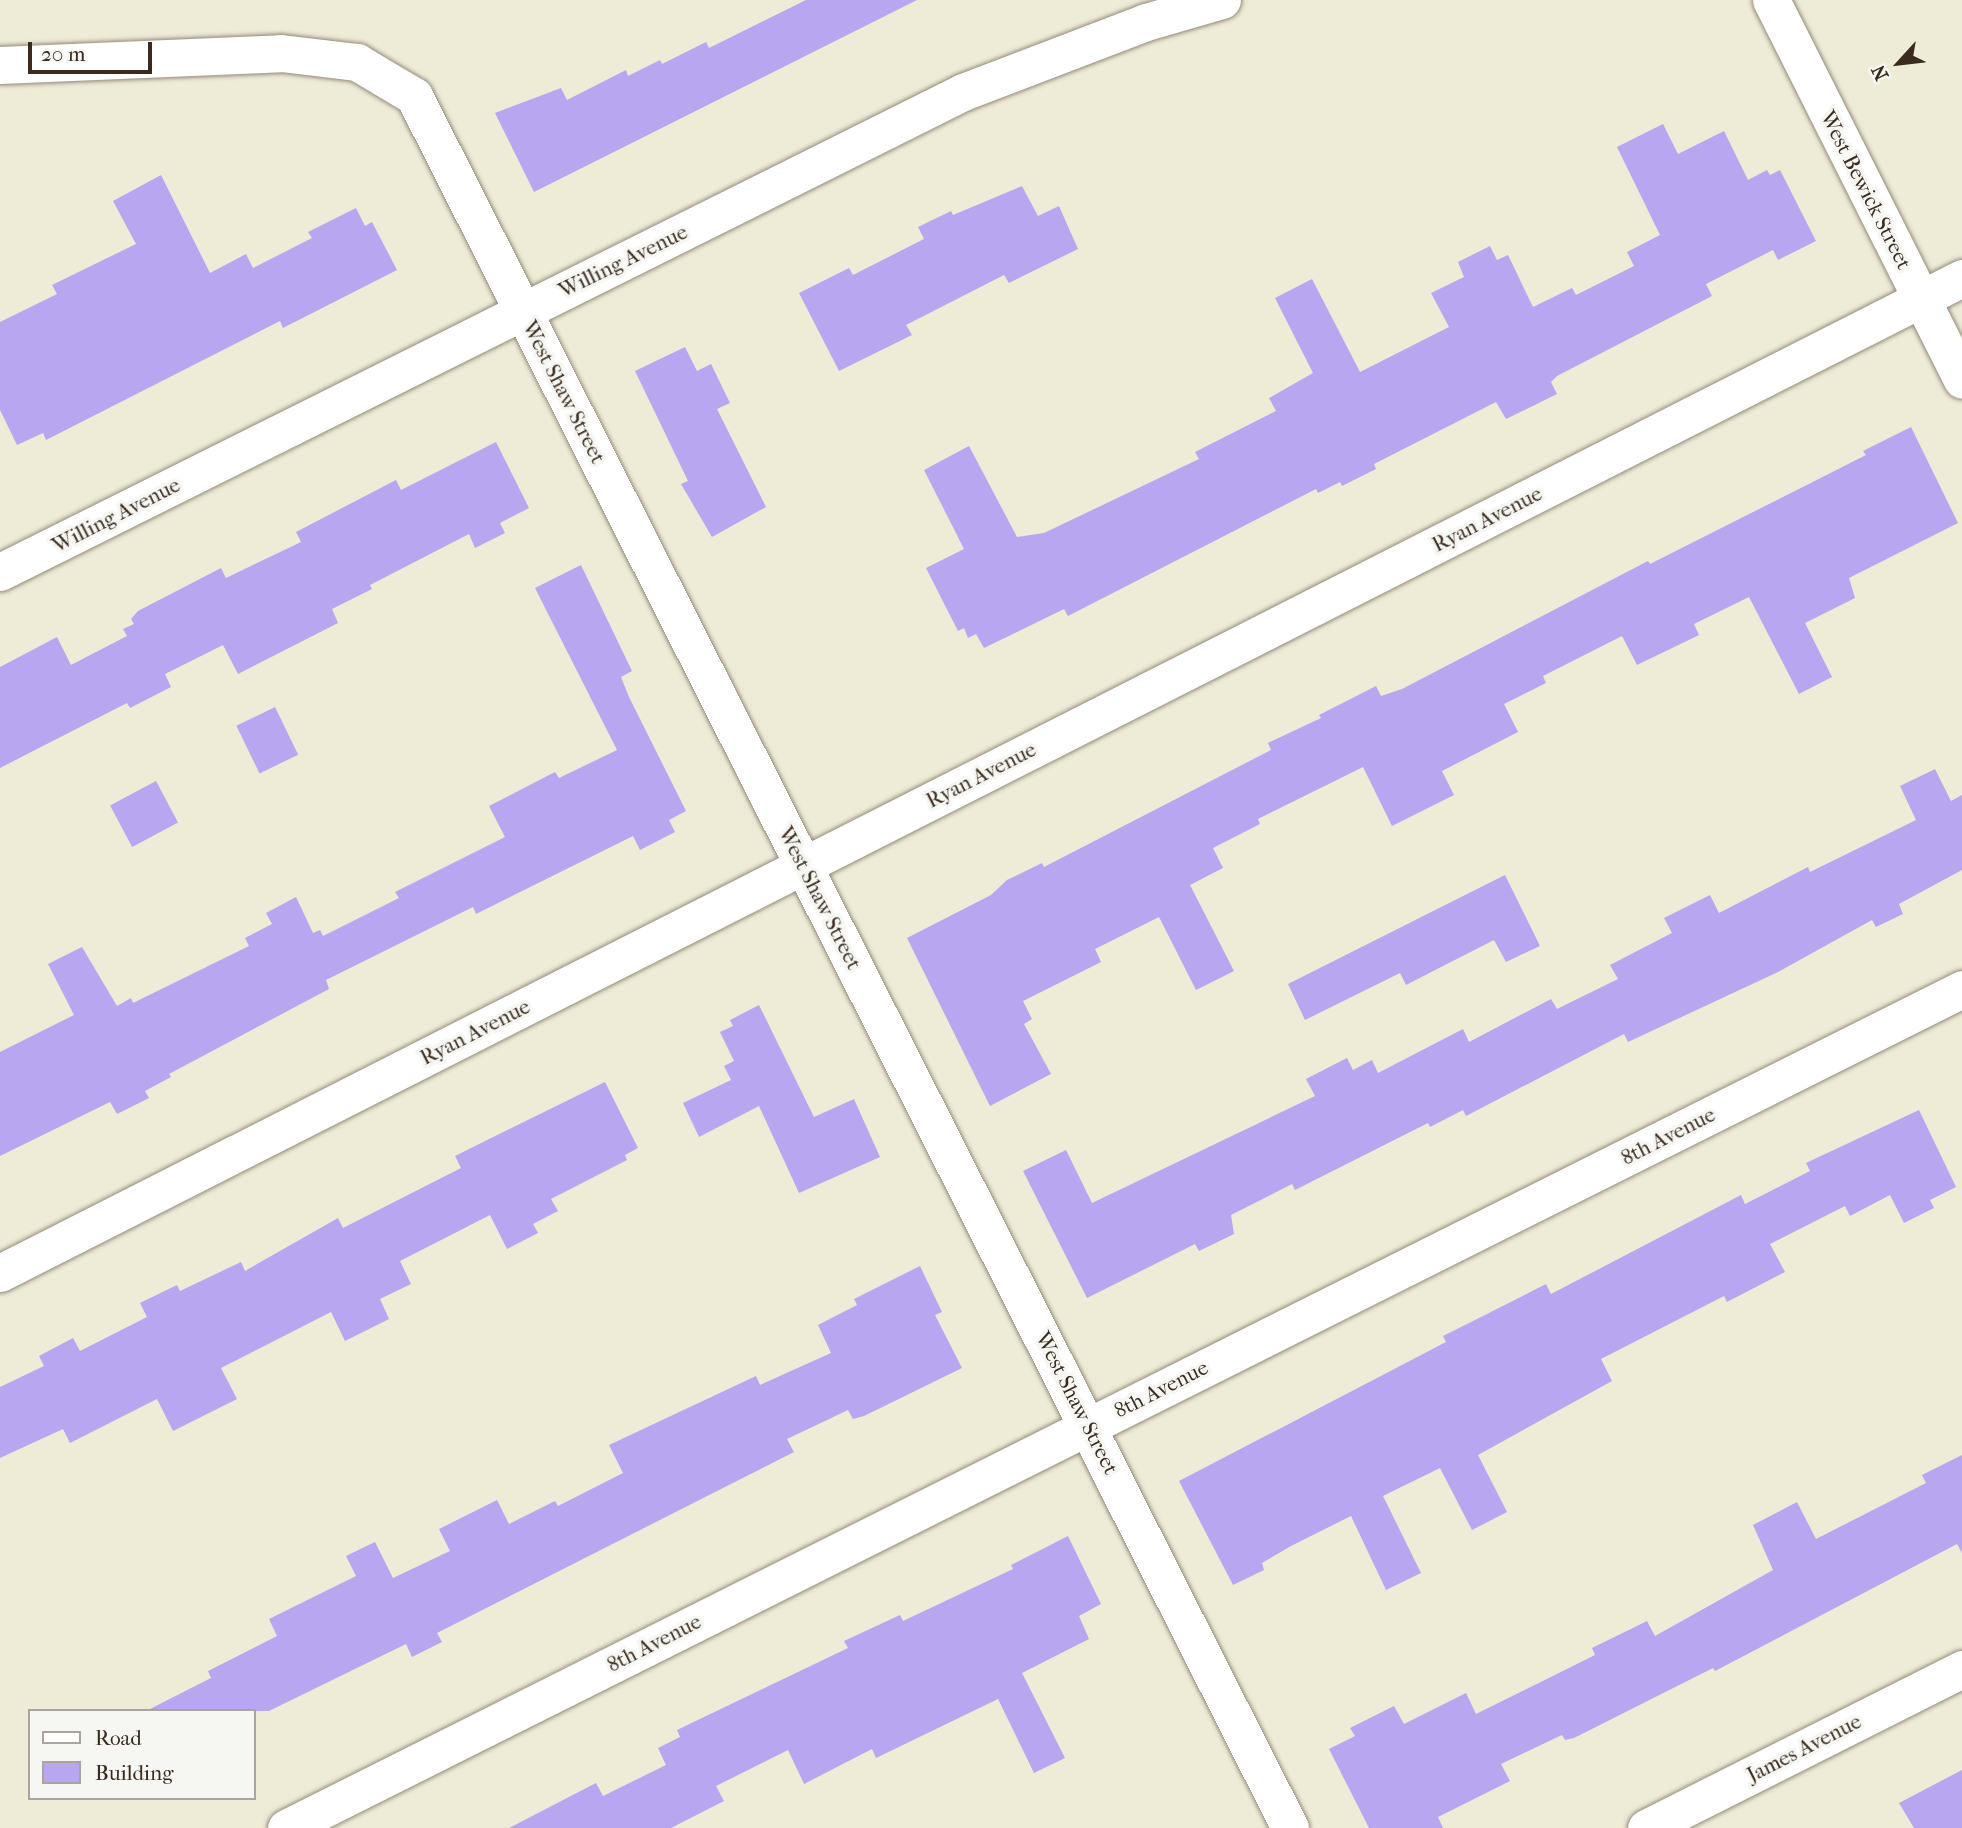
<!DOCTYPE html>
<style>
body{margin:0}
#map{position:relative;width:1962px;height:1828px;overflow:hidden;background:#eeebd7;font-family:"IM FELL French Canon",serif}
div>[style]{position:absolute}
[style*='--x']{left:calc(var(--x)*1px);top:calc(var(--y)*1px);width:calc(var(--w)*1px);rotate:calc(var(--a)*1deg)}
.building>*{inset:0;background:#b9a6f0;transform-origin:0 0}
.roads{filter:drop-shadow(0 0 2px #948a7a) drop-shadow(0 0 2px #948a7a)}
.street>*{height:37px;margin:-18.5px;padding:0 18.5px;transform-origin:18.5px;border-radius:18.5px;background:#fff}
span{translate:-50% -50%;white-space:nowrap;text-align:center;line-height:1.15;-webkit-text-stroke:7px #f6f6f2;paint-order:stroke}
.street-label{font-size:21px;color:#3b2a1e}
.legend{position:absolute;left:28px;top:1709px;width:228px;height:91px;box-sizing:border-box;background:#f6f6f2;border:2px solid #aba49d;margin:0;padding:9px 12px;list-style:none;font-size:21px;color:#3b2a1e}
.legend li{display:flex;align-items:center;gap:14px;height:35px}
.legend b{width:35px;border:2px solid #aba49d}
.north{position:absolute;left:1864px;top:28px;width:70px;height:70px;-webkit-text-stroke:5px #f6f6f2;paint-order:stroke;rotate:243deg;font-size:19px;font-weight:700;line-height:28px;text-align:center;color:#3b2a1e}
.north::after{content:'';display:block;margin:auto;width:24px;height:32px;background:#3b2a1e;clip-path:polygon(50% 0,100% 100%,50% 72%,0 100%)}
.scale{position:absolute;left:28px;top:42px;width:124px;height:32px;box-sizing:border-box;border:4px solid #3b2a1e;border-top:0;padding-left:9px;font-size:21px;line-height:24px;white-space:nowrap;color:#3b2a1e;-webkit-text-stroke:5px #f6f6f2;paint-order:stroke}
</style>
<div id="map">
<div class="building">
<div style="clip-path:polygon(806px 0,917px 0,534px 192px,495px 113px,561px 88px,567px 100px,626px 70px,628px 76px,660px 60px,662px 64px,706px 42px,709px 48px)"></div>
<div style="clip-path:polygon(1663px 124px,1678px 154px,1724px 131px,1748px 180px,1767px 170px,1770px 175px,1780px 170px,1816px 241px,1778px 260px,1773px 250px,1706px 284px,1712px 296px,1557px 376px,1551px 382px,1557px 394px,1506px 419px,1496px 402px,1374px 464px,1376px 469px,1342px 486px,1340px 482px,1318px 493px,1316px 489px,1068px 616px,1064px 609px,984px 648px,976px 634px,968px 638px,964px 628px,958px 631px,926px 568px,964px 549px,924px 470px,969px 446px,1017px 537px,1044px 533px,1199px 459px,1195px 452px,1276px 411px,1269px 398px,1313px 373px,1275px 298px,1312px 279px,1360px 372px,1449px 327px,1431px 293px,1464px 277px,1458px 262px,1490px 246px,1497px 260px,1508px 255px,1533px 307px,1572px 288px,1576px 295px,1634px 266px,1627px 252px,1660px 235px,1617px 147px)"></div>
<div style="clip-path:polygon(161px 175px,210px 273px,246px 254px,253px 268px,312px 238px,308px 232px,356px 208px,365px 226px,372px 222px,397px 270px,283px 328px,280px 321px,46px 440px,43px 433px,17px 445px,0 410px,0 322px,57px 294px,52px 285px,136px 244px,113px 201px)"></div>
<div style="clip-path:polygon(1022px 186px,1038px 216px,1059px 206px,1078px 249px,1009px 283px,1004px 275px,906px 325px,912px 335px,839px 371px,799px 293px,849px 268px,853px 275px,924px 239px,918px 227px,951px 211px,953px 215px)"></div>
<div style="clip-path:polygon(685px 347px,697px 371px,711px 364px,730px 403px,717px 409px,766px 507px,712px 537px,681px 484px,688px 481px,635px 371px)"></div>
<div style="clip-path:polygon(1911px 427px,1958px 523px,1849px 578px,1855px 598px,1805px 623px,1832px 677px,1799px 694px,1749px 597px,1694px 624px,1699px 635px,1637px 665px,1622px 636px,1543px 676px,1546px 683px,1504px 704px,1518px 732px,1442px 771px,1454px 795px,1392px 826px,1363px 767px,1258px 819px,1260px 824px,1213px 848px,1223px 868px,1190px 885px,1234px 971px,1196px 990px,1159px 917px,1095px 949px,1101px 962px,1023px 1001px,1032px 1019px,1024px 1024px,1051px 1074px,990px 1106px,907px 938px,991px 895px,1007px 880px,1042px 863px,1044px 867px,1271px 750px,1268px 743px,1321px 718px,1319px 715px,1376px 686px,1381px 696px,1402px 689px,1648px 561px,1650px 564px,1866px 455px,1863px 451px)"></div>
<div style="clip-path:polygon(496px 442px,529px 508px,500px 523px,505px 533px,475px 548px,469px 534px,370px 585px,372px 589px,332px 609px,338px 623px,238px 674px,223px 645px,165px 674px,171px 687px,130px 708px,127px 703px,0 768px,0 667px,57px 637px,71px 665px,127px 636px,123px 629px,134px 624px,131px 619px,138px 611px,221px 568px,226px 578px,301px 542px,296px 532px,396px 480px,401px 490px)"></div>
<div style="clip-path:polygon(581px 565px,632px 671px,621px 677px,629px 697px,686px 811px,669px 820px,675px 832px,640px 850px,633px 836px,476px 914px,473px 907px,326px 980px,329px 989px,169px 1074px,171px 1077px,145px 1091px,149px 1098px,117px 1114px,110px 1102px,0 1156px,0 1052px,74px 1015px,48px 964px,82px 947px,117px 1006px,131px 998px,133px 1003px,249px 946px,245px 938px,272px 924px,266px 913px,296px 897px,313px 933px,320px 930px,323px 936px,399px 898px,395px 892px,505px 837px,489px 806px,555px 772px,559px 778px,617px 750px,535px 588px)"></div>
<div style="left:275px;top:707px;width:53px;height:43px;rotate:64deg"></div>
<div style="clip-path:polygon(1935px 769px,1951px 801px,1962px 795px,1962px 870px,1899px 904px,1903px 914px,1876px 927px,1872px 920px,1778px 972px,1628px 1042px,1624px 1034px,1466px 1116px,1463px 1110px,1430px 1127px,1428px 1123px,1295px 1190px,1292px 1184px,1231px 1215px,1234px 1234px,1199px 1251px,1195px 1244px,1087px 1298px,1023px 1171px,1066px 1150px,1092px 1203px,1315px 1096px,1306px 1079px,1347px 1058px,1353px 1070px,1372px 1060px,1378px 1073px,1463px 1029px,1469px 1042px,1551px 999px,1557px 1009px,1618px 979px,1610px 965px,1672px 933px,1664px 918px,1710px 895px,1719px 913px,1808px 867px,1810px 872px,1916px 820px,1900px 786px)"></div>
<div style="left:156px;top:781px;width:47px;height:52px;rotate:62deg"></div>
<div style="clip-path:polygon(1505px 875px,1540px 946px,1506px 962px,1494px 940px,1406px 985px,1400px 973px,1305px 1020px,1288px 984px)"></div>
<div style="clip-path:polygon(759px 1005px,814px 1117px,854px 1099px,880px 1157px,799px 1193px,759px 1106px,699px 1137px,683px 1103px,731px 1080px,724px 1066px,734px 1061px,720px 1032px,733px 1026px,730px 1020px)"></div>
<div style="clip-path:polygon(605px 1082px,638px 1148px,625px 1155px,627px 1160px,551px 1199px,558px 1211px,533px 1224px,538px 1233px,507px 1249px,490px 1215px,400px 1261px,411px 1284px,380px 1299px,389px 1319px,345px 1341px,331px 1312px,221px 1368px,237px 1399px,173px 1431px,157px 1399px,70px 1443px,63px 1429px,0 1458px,0 1387px,44px 1366px,39px 1356px,73px 1338px,80px 1351px,147px 1317px,140px 1303px,177px 1285px,180px 1291px,241px 1262px,245px 1271px,338px 1218px,343px 1228px,461px 1168px,455px 1156px)"></div>
<div style="clip-path:polygon(1919px 1110px,1956px 1187px,1930px 1200px,1934px 1208px,1904px 1223px,1890px 1195px,1850px 1216px,1845px 1206px,1770px 1244px,1785px 1272px,1727px 1302px,1724px 1296px,1601px 1359px,1612px 1381px,1478px 1455px,1507px 1512px,1472px 1530px,1440px 1468px,1383px 1496px,1421px 1573px,1386px 1590px,1351px 1516px,1291px 1546px,1262px 1563px,1264px 1570px,1233px 1585px,1179px 1481px,1446px 1342px,1443px 1336px,1483px 1316px,1546px 1284px,1551px 1294px,1741px 1195px,1745px 1204px,1810px 1171px,1806px 1163px)"></div>
<div style="clip-path:polygon(920px 1266px,942px 1312px,935px 1315px,962px 1368px,864px 1416px,853px 1419px,848px 1410px,787px 1439px,794px 1452px,437px 1633px,442px 1642px,412px 1657px,406px 1644px,269px 1711px,146px 1711px,211px 1678px,208px 1671px,277px 1636px,269px 1619px,356px 1576px,346px 1556px,375px 1542px,393px 1578px,450px 1551px,439px 1529px,497px 1500px,509px 1524px,555px 1501px,558px 1506px,623px 1473px,609px 1445px,756px 1376px,760px 1385px,831px 1353px,818px 1325px,857px 1305px,854px 1299px)"></div>
<div style="clip-path:polygon(1962px 1455px,1962px 1553px,1957px 1544px,1715px 1671px,1713px 1668px,1574px 1738px,1565px 1740px,1562px 1735px,1501px 1764px,1510px 1781px,1438px 1817px,1443px 1828px,1369px 1828px,1329px 1749px,1355px 1736px,1350px 1728px,1394px 1706px,1404px 1724px,1466px 1693px,1476px 1714px,1595px 1655px,1592px 1648px,1647px 1621px,1655px 1636px,1773px 1570px,1753px 1525px,1797px 1502px,1816px 1539px,1926px 1483px,1922px 1475px)"></div>
<div style="clip-path:polygon(1068px 1536px,1101px 1604px,1079px 1616px,1089px 1639px,1022px 1673px,1065px 1758px,1034px 1773px,998px 1699px,876px 1758px,872px 1749px,804px 1784px,788px 1750px,716px 1786px,724px 1801px,671px 1828px,509px 1828px,596px 1783px,603px 1796px,666px 1765px,658px 1748px,680px 1737px,677px 1730px,848px 1648px,844px 1641px,900px 1615px,903px 1621px,1013px 1569px,1011px 1565px)"></div>
<div style="clip-path:polygon(1962px 1770px,1962px 1828px,1914px 1828px,1899px 1803px)"></div>
</div>
<div class="roads">
<div class="street">
<div style="--x:1771;--y:0;--w:425;--a:63.3"></div>
<div style="--x:0;--y:65;--w:281;--a:-2.4"></div>
<div style="--x:281;--y:53;--w:77;--a:6.8"></div>
<div style="--x:357;--y:62;--w:66;--a:30.8"></div>
<div style="--x:414;--y:96;--w:1941;--a:63.17"></div>
<div style="--x:0;--y:572;--w:1076;--a:-26.49"></div>
<div style="--x:963;--y:92;--w:196;--a:-20.9"></div>
<div style="--x:1146;--y:22;--w:79;--a:-16.1"></div>
<div style="--x:0;--y:1273;--w:2200;--a:-26.89"></div>
<div style="--x:286;--y:1828;--w:1874;--a:-26.59"></div>
<div style="--x:1646;--y:1828;--w:354;--a:-26.7"></div>
</div>
</div>
<div class="street-label">
<span style="left:1866px;top:190px;rotate:63deg">West Bewick Street</span>
<span style="left:623px;top:261px;rotate:-26deg">Willing Avenue</span>
<span style="left:564px;top:392px;rotate:63deg">West Shaw Street</span>
<span style="left:116px;top:515px;rotate:-27deg">Willing Avenue</span>
<span style="left:1487px;top:519px;rotate:-27deg">Ryan Avenue</span>
<span style="left:981px;top:775px;rotate:-27deg">Ryan Avenue</span>
<span style="left:820px;top:898px;rotate:63deg">West Shaw Street</span>
<span style="left:475px;top:1032px;rotate:-27deg">Ryan Avenue</span>
<span style="left:1668px;top:1136px;rotate:-27deg">8th Avenue</span>
<span style="left:1161px;top:1389px;rotate:-27deg">8th Avenue</span>
<span style="left:1077px;top:1403px;rotate:63deg">West Shaw Street</span>
<span style="left:654px;top:1643px;rotate:-27deg">8th Avenue</span>
<span style="left:1804px;top:1748px;rotate:-27deg">James Avenue</span>
</div>
<ul class="legend">
<li><b style="height:9px;background:#fff"></b>Road</li>
<li><b style="height:19px;background:#b9a6f0"></b>Building</li>
</ul>
<div class="north">N</div>
<div class="scale">20 m</div>
</div>
